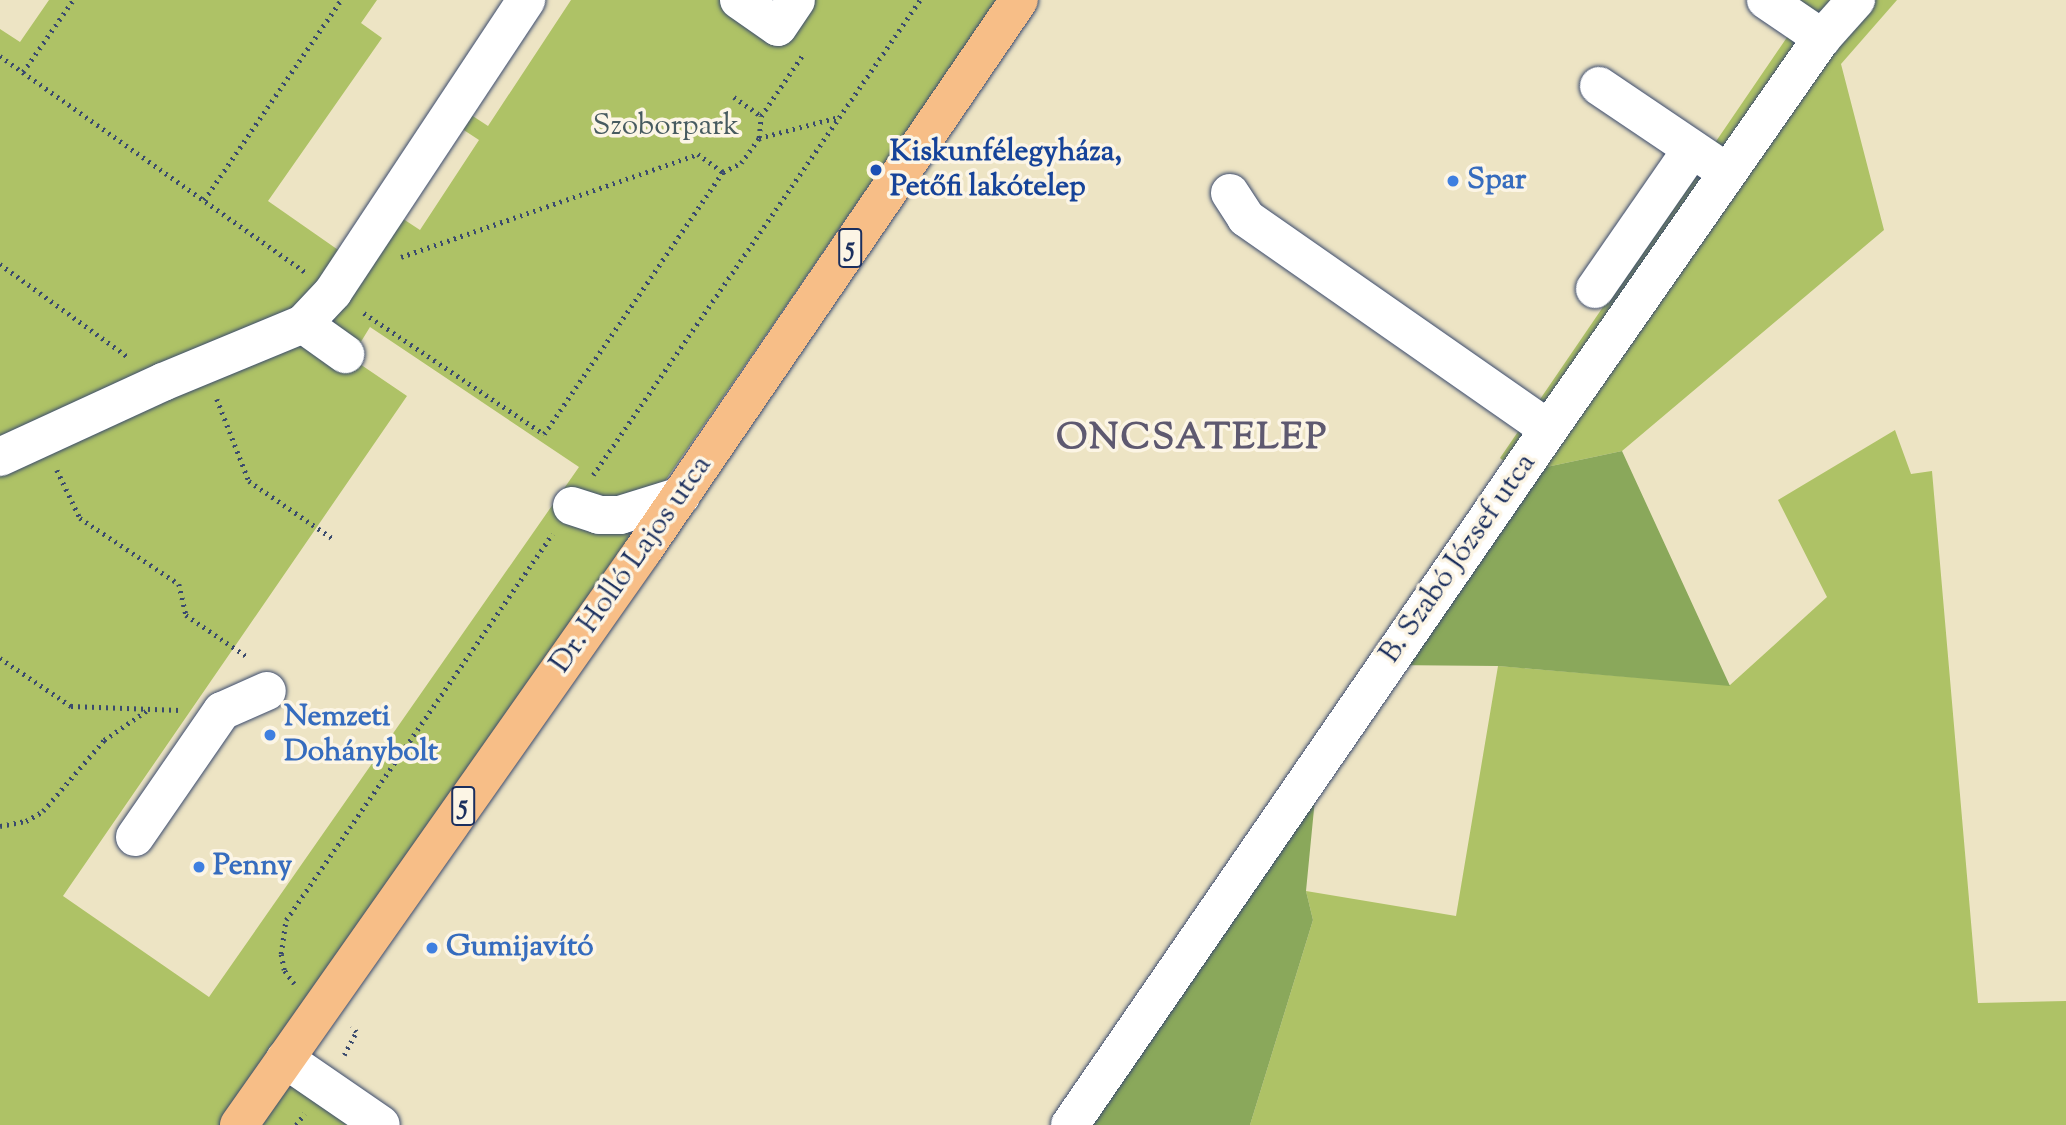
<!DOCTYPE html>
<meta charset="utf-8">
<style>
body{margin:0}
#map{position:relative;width:2066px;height:1125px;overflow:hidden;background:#ede4c4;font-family:"Sorts Mill Goudy",serif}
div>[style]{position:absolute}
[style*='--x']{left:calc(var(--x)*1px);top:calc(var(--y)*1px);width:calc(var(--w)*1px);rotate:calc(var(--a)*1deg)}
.green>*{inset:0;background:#aec266}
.forest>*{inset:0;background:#8aa85b}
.path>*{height:4.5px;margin-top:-2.25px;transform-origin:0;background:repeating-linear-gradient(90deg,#3a4a6d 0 2px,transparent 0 7px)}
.roads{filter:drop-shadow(0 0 2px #3a4a6d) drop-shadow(0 0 2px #3a4a6d)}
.minor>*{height:38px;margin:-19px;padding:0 19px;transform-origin:19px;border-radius:19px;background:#fff}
.major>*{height:38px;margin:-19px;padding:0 19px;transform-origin:19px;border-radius:19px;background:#f7be87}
.dots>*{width:19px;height:19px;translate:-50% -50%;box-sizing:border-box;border:4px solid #fcf5e5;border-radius:50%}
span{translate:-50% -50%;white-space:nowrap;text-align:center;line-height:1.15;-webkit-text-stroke:7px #fcf5e5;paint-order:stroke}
.shield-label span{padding:2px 5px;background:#fcf5e5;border:2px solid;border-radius:5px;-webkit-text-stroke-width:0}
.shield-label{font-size:28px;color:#1b2f5e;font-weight:700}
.park-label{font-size:30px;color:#475b60}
.transit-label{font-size:30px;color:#164399;font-weight:700}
.left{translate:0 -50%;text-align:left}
.shop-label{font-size:30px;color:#366cbe;font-weight:700}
.street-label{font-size:30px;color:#1b2f5e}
.district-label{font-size:37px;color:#5e5970;font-weight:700;letter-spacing:2px}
</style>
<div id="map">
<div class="green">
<div style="clip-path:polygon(evenodd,49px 0,377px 0,361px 23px,382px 38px,268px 201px,354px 261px,388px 209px,420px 230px,479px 140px,447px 119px,456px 105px,488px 126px,571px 0,997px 0,645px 510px,663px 522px,294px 1055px,396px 1125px,0 1125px,0 29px,20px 42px,49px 0,370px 327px,579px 467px,209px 997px,63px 896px,407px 396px,351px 358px,370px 327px)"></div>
<div style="clip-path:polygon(1755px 0,1897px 0,1841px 64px,1884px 230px,1622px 451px,1518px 473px,1500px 458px,1794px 27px)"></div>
<div style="clip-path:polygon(1895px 430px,1911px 474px,1932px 471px,1978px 1003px,2066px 1001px,2066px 1125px,1250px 1125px,1313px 920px,1306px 891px,1456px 916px,1498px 666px,1730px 685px,1827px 597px,1778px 500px)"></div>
</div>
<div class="forest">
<div style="clip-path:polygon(1622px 451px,1730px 686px,1498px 666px,1387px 665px,1518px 473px)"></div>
<div style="clip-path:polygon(1318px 768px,1306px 891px,1313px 920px,1250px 1125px,1078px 1125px)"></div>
</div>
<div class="path">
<div style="--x:0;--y:56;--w:374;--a:35.3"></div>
<div style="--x:23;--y:72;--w:88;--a:-55.2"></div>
<div style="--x:734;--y:97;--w:33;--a:35"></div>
<div style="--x:759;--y:138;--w:83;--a:-14.7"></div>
<div style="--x:204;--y:200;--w:242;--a:-55.6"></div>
<div style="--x:401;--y:257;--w:314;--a:-19.1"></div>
<div style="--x:698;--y:154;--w:31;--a:36"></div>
<div style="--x:0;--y:264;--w:158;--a:36"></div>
<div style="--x:364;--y:313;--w:217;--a:33.9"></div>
<div style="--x:544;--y:434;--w:317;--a:-55.7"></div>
<div style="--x:723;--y:172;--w:20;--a:-27"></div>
<div style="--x:741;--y:163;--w:31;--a:-54"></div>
<div style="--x:759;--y:138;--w:22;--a:-85"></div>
<div style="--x:761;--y:116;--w:73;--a:-55.7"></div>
<div style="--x:217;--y:399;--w:88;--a:68.7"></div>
<div style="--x:249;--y:481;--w:101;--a:34.5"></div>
<div style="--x:57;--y:470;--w:53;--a:64.4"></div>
<div style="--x:80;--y:518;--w:119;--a:33.7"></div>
<div style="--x:179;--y:584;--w:32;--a:77"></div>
<div style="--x:186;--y:615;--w:76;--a:34.3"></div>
<div style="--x:593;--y:475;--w:577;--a:-55.46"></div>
<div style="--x:0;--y:658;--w:86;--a:34.1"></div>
<div style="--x:71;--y:706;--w:109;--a:2.1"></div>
<div style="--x:0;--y:826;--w:26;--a:-11"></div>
<div style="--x:26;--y:821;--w:20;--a:-30"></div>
<div style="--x:43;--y:811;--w:94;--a:-49.3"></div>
<div style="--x:104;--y:740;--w:55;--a:-34.6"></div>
<div style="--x:294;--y:984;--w:17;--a:-126"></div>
<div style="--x:284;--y:970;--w:16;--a:-101"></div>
<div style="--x:281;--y:954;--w:34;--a:-82"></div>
<div style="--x:286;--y:920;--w:469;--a:-55.4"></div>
<div style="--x:344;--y:1055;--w:26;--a:-62"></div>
<div style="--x:356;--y:1032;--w:7;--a:-124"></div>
<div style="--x:296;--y:1125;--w:14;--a:-54"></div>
</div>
<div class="roads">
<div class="minor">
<div style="--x:739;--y:0;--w:47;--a:34.7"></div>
<div style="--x:778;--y:27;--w:32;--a:-56"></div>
<div style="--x:1766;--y:0;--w:68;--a:34.2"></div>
<div style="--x:1599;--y:86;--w:138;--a:34"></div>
<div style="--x:1230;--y:193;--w:30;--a:57"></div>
<div style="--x:1246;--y:218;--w:369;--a:34.9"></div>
<div style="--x:1595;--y:289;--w:170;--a:-55.3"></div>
<div style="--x:303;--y:324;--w:52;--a:35.5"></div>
<div style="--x:0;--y:457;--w:179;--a:-24.7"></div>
<div style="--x:163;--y:382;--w:152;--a:-22.5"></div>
<div style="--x:303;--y:324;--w:44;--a:-46.8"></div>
<div style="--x:333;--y:292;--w:350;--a:-56.5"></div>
<div style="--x:572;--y:506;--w:28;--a:18"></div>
<div style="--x:599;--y:515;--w:21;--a:0"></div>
<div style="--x:620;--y:515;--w:64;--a:-17.3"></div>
<div style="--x:135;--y:837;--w:153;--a:-55.4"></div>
<div style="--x:222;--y:711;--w:49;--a:-24"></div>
<div style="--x:285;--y:1059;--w:116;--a:34.5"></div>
<div style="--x:1070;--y:1125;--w:845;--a:-55.46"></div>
<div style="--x:1549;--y:429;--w:477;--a:-55.1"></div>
<div style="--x:1822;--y:38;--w:51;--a:-48.2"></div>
</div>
<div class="major">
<div style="--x:239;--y:1125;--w:701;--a:-54.88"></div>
<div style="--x:642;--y:552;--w:668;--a:-55.67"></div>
</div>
</div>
<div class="dots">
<div style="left:876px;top:170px;background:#1a4fb4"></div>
<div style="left:1453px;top:181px;background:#3f7fe0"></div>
<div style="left:270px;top:735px;background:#3f7fe0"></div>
<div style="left:199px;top:867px;background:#3f7fe0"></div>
<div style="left:432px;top:948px;background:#3f7fe0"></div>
</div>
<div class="shield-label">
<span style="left:850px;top:248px">5</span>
<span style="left:463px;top:806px">5</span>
</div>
<div class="park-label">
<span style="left:666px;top:127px">Szoborpark</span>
</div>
<div class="transit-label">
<span class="left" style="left:890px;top:170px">Kiskunfélegyháza,<br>Petőfi lakótelep</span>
</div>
<div class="shop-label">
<span class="left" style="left:1467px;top:181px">Spar</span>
<span class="left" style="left:284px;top:735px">Nemzeti<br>Dohánybolt</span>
<span class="left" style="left:213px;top:867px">Penny</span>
<span class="left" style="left:446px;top:948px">Gumijavító</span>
</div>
<div class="street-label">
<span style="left:1459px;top:559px;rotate:-55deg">B. Szabó József utca</span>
<span style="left:632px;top:565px;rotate:-55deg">Dr. Holló Lajos utca</span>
</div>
<div class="district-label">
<span style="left:1192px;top:439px">ONCSATELEP</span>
</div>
</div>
